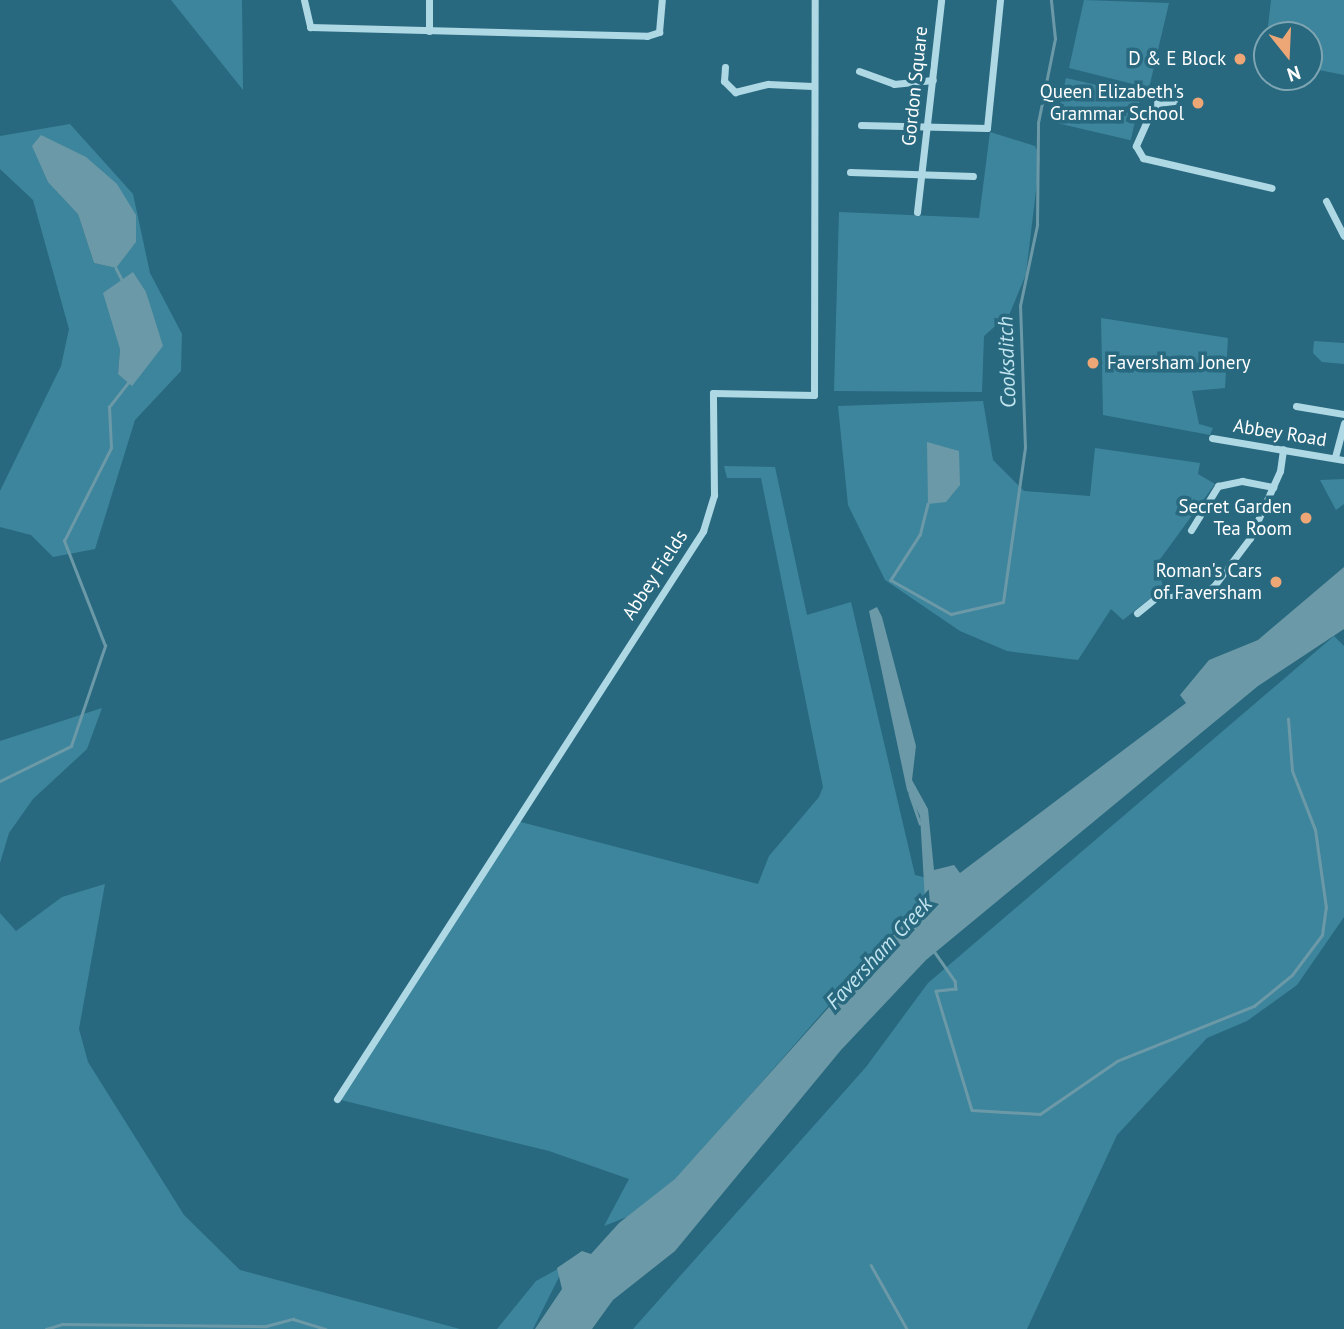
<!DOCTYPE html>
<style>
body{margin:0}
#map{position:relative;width:1344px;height:1329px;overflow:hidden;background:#28697f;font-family:"PT Sans",sans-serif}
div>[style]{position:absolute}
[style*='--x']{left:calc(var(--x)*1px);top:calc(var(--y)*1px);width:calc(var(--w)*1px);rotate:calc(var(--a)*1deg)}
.green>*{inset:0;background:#3d859c;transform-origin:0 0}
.water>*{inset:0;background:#6c99a7}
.stream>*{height:2.5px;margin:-1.25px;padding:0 1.25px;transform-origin:1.25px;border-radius:1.25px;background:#6c99a7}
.street>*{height:7px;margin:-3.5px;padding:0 3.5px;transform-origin:3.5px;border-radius:3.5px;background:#afd8e5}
.dots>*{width:19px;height:19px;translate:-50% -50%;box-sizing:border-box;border:4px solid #28697f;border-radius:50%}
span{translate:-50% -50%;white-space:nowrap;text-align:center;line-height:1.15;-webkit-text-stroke:7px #28697f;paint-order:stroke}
.poi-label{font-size:19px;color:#fff}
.right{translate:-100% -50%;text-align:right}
.left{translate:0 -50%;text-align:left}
.street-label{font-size:19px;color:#fff}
.water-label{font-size:21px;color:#c1e4ef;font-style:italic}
.north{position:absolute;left:1253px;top:21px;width:70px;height:70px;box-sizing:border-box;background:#28697f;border:2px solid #7ea5b2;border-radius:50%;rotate:162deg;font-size:19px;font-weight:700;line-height:28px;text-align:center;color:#fff}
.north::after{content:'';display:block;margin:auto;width:24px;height:32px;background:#eda676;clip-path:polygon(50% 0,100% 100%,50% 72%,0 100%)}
</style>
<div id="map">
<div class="green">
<div style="clip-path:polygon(171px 0,242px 0,243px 90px)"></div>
<div style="clip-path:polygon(1084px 0,1169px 3px,1149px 88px,1069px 68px)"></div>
<div style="clip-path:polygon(1271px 0,1344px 0,1344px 75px,1309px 68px,1309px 35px,1267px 35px)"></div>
<div style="left:1066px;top:78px;width:77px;height:46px;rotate:13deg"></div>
<div style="clip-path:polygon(evenodd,70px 124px,133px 194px,150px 273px,182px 334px,181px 371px,135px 420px,95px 549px,53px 557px,31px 535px,0 527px,0 491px,61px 366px,69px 329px,33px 200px,0 169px,0 136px,70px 124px,78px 214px,116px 268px,94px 263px,78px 214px,70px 124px,146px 292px,154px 323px,118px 374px,120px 349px,146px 292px)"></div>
<div style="clip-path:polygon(990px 132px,1035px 146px,1040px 157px,1026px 274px,1010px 313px,984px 336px,982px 392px,834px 391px,839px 212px,979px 218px)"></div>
<div style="clip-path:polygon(1101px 318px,1228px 338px,1225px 388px,1192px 391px,1199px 424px,1213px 428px,1210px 435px,1103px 415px)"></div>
<div style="clip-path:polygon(1314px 341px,1344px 343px,1344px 364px,1322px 362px,1313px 353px)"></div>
<div style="clip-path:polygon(983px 401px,993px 460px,1024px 491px,1090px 496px,1095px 448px,1200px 463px,1198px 474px,1215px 484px,1158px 562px,1163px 588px,1123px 620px,1111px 609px,1078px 660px,1007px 651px,960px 631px,885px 580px,848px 505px,838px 406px)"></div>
<div style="clip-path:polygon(724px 466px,775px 467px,807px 615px,851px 602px,915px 875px,927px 878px,929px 891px,683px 1172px,642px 1211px,604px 1226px,629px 1179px,549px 1151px,337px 1099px,517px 821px,758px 884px,769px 856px,819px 797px,823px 787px,761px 478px,727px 478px)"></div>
<div style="clip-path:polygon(1344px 479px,1344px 504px,1336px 510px,1320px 480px)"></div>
<div style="clip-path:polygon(1334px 636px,1344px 646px,1344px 917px,1297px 985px,1247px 1021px,1207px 1038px,1117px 1135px,1027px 1329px,633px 1329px,866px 1067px,928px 983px)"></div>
<div style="clip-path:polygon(102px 708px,87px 749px,33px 799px,9px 833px,0 863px,0 741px)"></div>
<div style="clip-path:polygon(105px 884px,79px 1029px,88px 1062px,184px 1215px,240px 1270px,460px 1329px,0 1329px,0 913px,16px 931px,62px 897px)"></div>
<div style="clip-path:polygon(565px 1265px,533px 1329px,497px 1329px,536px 1281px)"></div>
</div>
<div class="water">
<div style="clip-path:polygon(41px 135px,86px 157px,117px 184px,136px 215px,136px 242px,116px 268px,94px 263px,78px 214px,48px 182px,32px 146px)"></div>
<div style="clip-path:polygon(133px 272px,146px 292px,163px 346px,132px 386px,118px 374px,120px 349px,103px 293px)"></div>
<div style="clip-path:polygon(927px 442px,959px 451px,960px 485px,946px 502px,928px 504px)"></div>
<div style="clip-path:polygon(1344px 567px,1344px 629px,1258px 686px,926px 960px,841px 1050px,675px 1251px,613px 1300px,592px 1329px,535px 1329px,562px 1289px,557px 1268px,582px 1251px,591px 1254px,619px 1223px,675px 1179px,925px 900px,920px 816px,907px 790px,869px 611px,877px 607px,882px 617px,916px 746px,912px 780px,928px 809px,934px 870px,954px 865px,960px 873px,1186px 703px,1180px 695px,1209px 660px,1258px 640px)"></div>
</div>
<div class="stream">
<div style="--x:116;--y:268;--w:13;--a:63"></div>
<div style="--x:928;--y:504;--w:32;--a:104"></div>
<div style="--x:920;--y:535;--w:54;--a:122.8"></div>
<div style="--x:891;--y:580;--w:69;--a:29.5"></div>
<div style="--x:951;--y:614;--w:53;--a:-13"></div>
<div style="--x:1003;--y:602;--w:156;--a:-81.9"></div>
<div style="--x:1025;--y:448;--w:142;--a:-92"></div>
<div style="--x:1020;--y:306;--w:83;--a:-78.1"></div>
<div style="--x:1037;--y:225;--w:102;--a:-89.4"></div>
<div style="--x:1038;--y:123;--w:86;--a:-78.6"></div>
<div style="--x:1055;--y:39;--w:39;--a:-96"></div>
<div style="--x:0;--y:781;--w:79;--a:-26.2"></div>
<div style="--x:71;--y:746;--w:106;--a:-71.2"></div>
<div style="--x:105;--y:646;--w:113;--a:-111.3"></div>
<div style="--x:64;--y:541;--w:104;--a:-63.2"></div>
<div style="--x:111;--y:448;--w:41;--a:-92.8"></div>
<div style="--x:109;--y:407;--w:31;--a:-52"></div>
<div style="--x:910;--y:794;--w:31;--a:71"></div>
<div style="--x:934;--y:951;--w:37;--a:55"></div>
<div style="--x:955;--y:981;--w:8;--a:83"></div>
<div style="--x:956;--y:989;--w:20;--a:174"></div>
<div style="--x:936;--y:991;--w:124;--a:73.2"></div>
<div style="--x:972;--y:1110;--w:68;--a:3.4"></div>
<div style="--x:1040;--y:1114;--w:93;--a:-34.5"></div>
<div style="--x:1117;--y:1061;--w:148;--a:-21.9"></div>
<div style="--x:1254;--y:1006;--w:49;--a:-39.2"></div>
<div style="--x:1292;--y:975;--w:50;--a:-53.1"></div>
<div style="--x:1322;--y:935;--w:27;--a:-82"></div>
<div style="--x:1326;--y:908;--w:79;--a:-98"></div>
<div style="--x:1315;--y:830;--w:63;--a:-111.3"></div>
<div style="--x:1292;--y:771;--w:52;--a:-94.4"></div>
<div style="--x:871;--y:1265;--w:73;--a:60.6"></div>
<div style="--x:46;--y:1329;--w:17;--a:-17"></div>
<div style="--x:62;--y:1324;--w:204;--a:0.6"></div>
<div style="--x:266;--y:1326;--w:28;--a:-15"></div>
<div style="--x:293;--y:1319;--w:34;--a:17"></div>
</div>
<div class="street">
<div style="--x:304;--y:0;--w:28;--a:77"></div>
<div style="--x:310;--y:27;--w:337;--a:1.5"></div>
<div style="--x:647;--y:36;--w:13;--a:-18"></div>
<div style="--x:659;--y:32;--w:32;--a:-85"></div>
<div style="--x:429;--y:0;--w:31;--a:90"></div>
<div style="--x:725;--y:67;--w:14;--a:94"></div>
<div style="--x:724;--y:81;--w:16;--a:45"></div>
<div style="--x:735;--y:92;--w:34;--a:-14"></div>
<div style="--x:768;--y:84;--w:44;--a:2.6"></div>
<div style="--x:859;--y:71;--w:37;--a:20"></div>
<div style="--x:894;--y:84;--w:39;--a:-6"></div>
<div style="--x:1174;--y:101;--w:17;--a:173"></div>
<div style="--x:1157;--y:103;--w:13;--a:122"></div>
<div style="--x:1150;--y:114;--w:35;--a:114"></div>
<div style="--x:1136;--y:146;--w:14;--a:60"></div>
<div style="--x:1143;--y:158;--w:132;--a:13.1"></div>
<div style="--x:861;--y:125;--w:126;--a:1.4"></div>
<div style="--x:987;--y:128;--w:129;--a:-84.2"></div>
<div style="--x:850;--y:172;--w:123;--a:1.9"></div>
<div style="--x:1326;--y:201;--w:39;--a:63"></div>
<div style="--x:917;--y:212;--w:213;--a:-83.5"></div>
<div style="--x:1296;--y:406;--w:49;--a:9.5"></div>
<div style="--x:1212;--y:438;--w:134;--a:9.5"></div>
<div style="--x:1335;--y:457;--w:35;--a:-75"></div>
<div style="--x:1191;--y:530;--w:52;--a:-58.5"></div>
<div style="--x:1218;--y:486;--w:25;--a:-12"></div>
<div style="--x:1242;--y:481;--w:32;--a:11"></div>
<div style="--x:1137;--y:613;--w:28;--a:-39"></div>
<div style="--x:1159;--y:595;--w:42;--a:0"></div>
<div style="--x:1201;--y:595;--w:16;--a:-35"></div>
<div style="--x:1214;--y:586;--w:60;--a:-53.1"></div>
<div style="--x:1250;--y:538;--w:73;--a:-65.9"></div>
<div style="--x:1280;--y:471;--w:22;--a:-82"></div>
<div style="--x:337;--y:1099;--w:676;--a:-57.2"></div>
<div style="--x:703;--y:531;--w:38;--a:-73"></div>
<div style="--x:714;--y:495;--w:102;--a:-90.6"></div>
<div style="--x:713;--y:393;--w:101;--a:1.1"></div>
<div style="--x:814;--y:395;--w:395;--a:-89.9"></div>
</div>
<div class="dots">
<div style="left:1240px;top:59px;background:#eda676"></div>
<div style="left:1198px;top:103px;background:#eda676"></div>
<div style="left:1093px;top:363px;background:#eda676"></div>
<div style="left:1306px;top:518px;background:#eda676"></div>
<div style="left:1276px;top:582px;background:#eda676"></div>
</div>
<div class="poi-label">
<span class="right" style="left:1226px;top:59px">D &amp; E Block</span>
<span class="right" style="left:1184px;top:103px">Queen Elizabeth's<br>Grammar School</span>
<span class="left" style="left:1107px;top:363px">Faversham Jonery</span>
<span class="right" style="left:1292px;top:518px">Secret Garden<br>Tea Room</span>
<span class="right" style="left:1262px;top:582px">Roman's Cars<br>of Faversham</span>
</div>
<div class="street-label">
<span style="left:915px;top:86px;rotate:-84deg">Gordon Square</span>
<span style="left:1280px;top:433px;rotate:9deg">Abbey Road</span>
<span style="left:655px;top:575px;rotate:-57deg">Abbey Fields</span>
</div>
<div class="water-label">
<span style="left:1007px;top:362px;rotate:-92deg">Cooksditch</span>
<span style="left:879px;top:953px;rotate:-47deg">Faversham Creek</span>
</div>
<div class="north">N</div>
</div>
